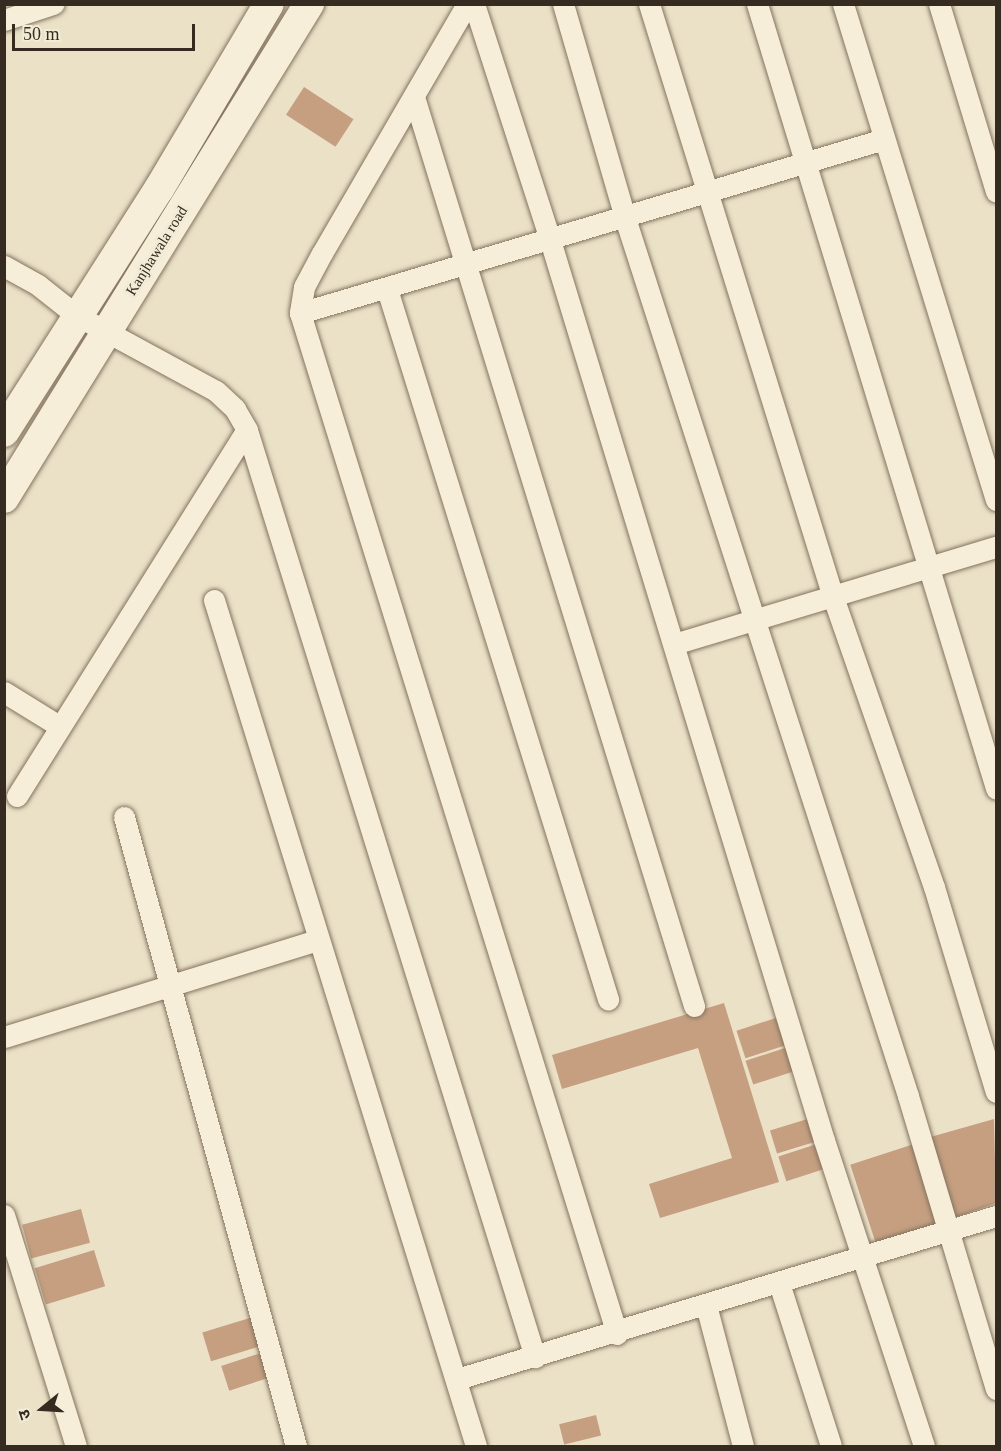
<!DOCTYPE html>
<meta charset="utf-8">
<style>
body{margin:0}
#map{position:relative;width:1001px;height:1451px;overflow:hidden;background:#eae1c7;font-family:"Times New Roman","Noto Sans Devanagari",serif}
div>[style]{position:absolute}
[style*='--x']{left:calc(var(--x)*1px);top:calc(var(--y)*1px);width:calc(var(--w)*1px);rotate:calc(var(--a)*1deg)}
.building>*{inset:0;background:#c59f80;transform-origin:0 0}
.roads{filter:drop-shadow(0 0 2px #84735e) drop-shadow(0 0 2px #84735e)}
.minor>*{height:21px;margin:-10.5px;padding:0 10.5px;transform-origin:10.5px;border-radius:10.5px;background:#f6eed9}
.secondary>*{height:30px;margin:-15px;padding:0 15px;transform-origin:15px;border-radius:15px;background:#f6eed9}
span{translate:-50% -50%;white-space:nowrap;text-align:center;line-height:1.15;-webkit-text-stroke:6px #f2ebd5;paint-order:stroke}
.street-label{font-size:15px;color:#362b20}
.frame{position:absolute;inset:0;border:6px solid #362b20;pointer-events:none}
.north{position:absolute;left:12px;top:1379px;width:60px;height:60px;-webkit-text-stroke:4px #f2ebd5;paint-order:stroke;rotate:252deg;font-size:16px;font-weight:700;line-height:24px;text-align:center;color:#362b20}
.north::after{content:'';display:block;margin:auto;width:21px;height:27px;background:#362b20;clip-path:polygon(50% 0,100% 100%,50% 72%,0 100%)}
.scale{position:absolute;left:12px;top:24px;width:183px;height:27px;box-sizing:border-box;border:3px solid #362b20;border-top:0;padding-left:8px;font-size:18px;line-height:21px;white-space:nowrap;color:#362b20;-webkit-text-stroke:4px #f2ebd5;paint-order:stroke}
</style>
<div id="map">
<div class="building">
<div style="left:304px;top:87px;width:59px;height:33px;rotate:33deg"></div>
<div style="clip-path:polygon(724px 1003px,779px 1182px,660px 1218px,649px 1184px,732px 1158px,698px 1048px,562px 1089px,552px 1055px)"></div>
<div style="left:785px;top:1015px;width:29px;height:51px;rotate:72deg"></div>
<div style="left:794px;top:1045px;width:25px;height:51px;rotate:72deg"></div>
<div style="left:814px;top:1117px;width:24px;height:46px;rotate:73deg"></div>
<div style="clip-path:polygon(994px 1119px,996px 1203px,951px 1219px,927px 1138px)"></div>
<div style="left:823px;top:1142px;width:26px;height:47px;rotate:72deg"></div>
<div style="left:914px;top:1144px;width:83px;height:67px;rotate:72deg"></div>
<div style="left:81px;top:1209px;width:35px;height:61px;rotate:75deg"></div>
<div style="left:94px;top:1250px;width:38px;height:62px;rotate:73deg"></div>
<div style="left:253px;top:1317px;width:30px;height:53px;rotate:73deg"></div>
<div style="left:264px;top:1352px;width:26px;height:45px;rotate:72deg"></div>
<div style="left:596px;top:1415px;width:21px;height:38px;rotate:76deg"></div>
</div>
<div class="roads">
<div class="minor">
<div style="--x:467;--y:4;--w:288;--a:120.2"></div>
<div style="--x:322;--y:253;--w:38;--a:118"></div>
<div style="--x:304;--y:287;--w:26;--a:99"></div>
<div style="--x:300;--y:313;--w:1069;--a:72.75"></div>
<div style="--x:474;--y:4;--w:248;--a:72.1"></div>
<div style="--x:550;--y:240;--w:941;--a:73.07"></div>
<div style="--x:824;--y:1140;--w:322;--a:71.9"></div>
<div style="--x:563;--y:4;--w:223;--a:73.8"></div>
<div style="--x:625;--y:218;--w:922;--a:72.13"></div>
<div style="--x:908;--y:1096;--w:306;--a:73.3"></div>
<div style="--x:649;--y:4;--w:621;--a:72.76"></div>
<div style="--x:833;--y:597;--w:307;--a:70.8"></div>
<div style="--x:934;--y:887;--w:214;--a:73.2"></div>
<div style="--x:757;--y:4;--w:820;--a:73.05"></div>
<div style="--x:843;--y:4;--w:519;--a:72.86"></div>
<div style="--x:939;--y:4;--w:196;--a:73.1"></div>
<div style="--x:4;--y:20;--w:52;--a:-18.1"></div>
<div style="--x:415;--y:100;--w:948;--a:72.88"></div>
<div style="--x:4;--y:266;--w:39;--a:29"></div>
<div style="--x:38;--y:285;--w:48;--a:38.3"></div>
<div style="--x:76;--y:315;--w:159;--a:28.5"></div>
<div style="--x:216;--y:391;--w:26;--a:43"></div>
<div style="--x:235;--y:409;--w:24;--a:60"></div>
<div style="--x:247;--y:430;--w:971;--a:72.74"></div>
<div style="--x:387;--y:289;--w:744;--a:72.71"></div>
<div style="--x:300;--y:313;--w:609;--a:-16.59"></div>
<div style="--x:214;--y:600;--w:886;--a:72.79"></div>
<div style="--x:674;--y:644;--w:336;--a:-16.8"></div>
<div style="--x:4;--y:692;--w:65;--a:31.7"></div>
<div style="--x:17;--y:796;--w:432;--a:-57.9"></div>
<div style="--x:124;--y:817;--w:652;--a:74.71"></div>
<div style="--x:4;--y:1037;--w:328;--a:-17.2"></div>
<div style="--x:4;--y:1215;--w:242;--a:72.7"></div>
<div style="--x:779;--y:1283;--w:171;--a:72.3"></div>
<div style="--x:706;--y:1305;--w:146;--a:75.3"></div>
<div style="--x:457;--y:1379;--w:563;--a:-16.83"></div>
</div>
<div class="secondary">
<div style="--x:4;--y:432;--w:288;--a:-57.5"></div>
<div style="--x:159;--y:189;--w:215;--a:-59.3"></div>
<div style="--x:4;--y:498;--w:581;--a:-58.31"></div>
</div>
</div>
<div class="street-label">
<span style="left:157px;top:251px;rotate:-58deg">Kanjhawala road</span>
</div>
<div class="frame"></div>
<div class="north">उ</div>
<div class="scale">50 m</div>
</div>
